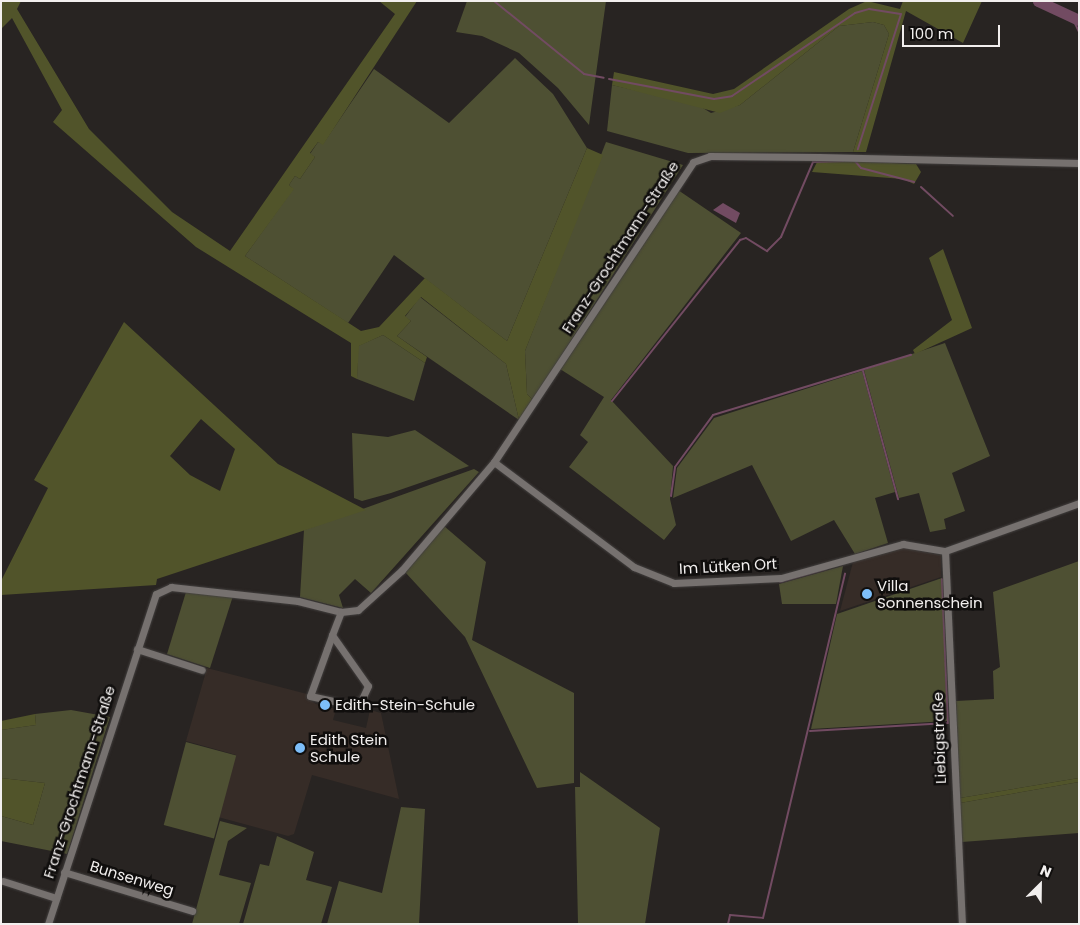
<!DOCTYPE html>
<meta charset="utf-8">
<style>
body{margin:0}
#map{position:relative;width:1080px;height:925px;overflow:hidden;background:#282422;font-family:Poppins,sans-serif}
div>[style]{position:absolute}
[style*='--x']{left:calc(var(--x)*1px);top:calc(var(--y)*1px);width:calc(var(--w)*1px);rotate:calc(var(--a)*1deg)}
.built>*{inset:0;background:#362c27}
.green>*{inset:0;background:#4e5033;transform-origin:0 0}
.forest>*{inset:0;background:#51542a}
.water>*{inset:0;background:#724b62}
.stream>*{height:2px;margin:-1px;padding:0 1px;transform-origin:1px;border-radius:1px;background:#724b62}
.river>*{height:11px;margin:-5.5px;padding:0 5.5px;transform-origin:5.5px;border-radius:5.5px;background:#724b62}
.roads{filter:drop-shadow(0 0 1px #423f3e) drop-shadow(0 0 1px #423f3e)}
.minor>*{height:7px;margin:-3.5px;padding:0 3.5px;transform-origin:3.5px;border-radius:3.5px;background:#76716f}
.dots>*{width:14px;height:14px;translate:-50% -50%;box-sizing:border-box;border:2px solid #100e0d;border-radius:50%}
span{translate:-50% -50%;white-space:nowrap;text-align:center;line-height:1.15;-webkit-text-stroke:5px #100e0d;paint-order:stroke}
.street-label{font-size:15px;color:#f2efee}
.poi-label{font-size:15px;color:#f2efee}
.left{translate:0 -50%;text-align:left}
.frame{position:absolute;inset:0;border:2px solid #f2efee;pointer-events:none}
.north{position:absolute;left:1015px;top:860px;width:50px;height:50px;-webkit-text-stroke:4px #100e0d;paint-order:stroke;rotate:23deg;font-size:14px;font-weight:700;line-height:20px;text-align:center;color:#f2efee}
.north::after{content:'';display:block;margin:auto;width:18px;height:22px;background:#f2efee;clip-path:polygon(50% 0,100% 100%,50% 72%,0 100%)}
.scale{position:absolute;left:902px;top:25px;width:98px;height:22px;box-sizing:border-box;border:2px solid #f2efee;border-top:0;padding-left:6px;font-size:15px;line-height:18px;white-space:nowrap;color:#f2efee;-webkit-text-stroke:4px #100e0d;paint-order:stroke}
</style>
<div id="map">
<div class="built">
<div style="clip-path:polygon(904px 548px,941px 555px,941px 577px,840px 611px,853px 562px)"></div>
<div style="clip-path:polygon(207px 668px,307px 694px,306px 698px,316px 704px,336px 709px,333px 720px,366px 728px,370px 710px,381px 713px,399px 799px,312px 775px,294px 834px,288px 836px,218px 817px,236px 755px,186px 741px)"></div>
</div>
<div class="green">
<div style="clip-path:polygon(467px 1px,606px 1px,589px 125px,558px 88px,519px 53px,482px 36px,456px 32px)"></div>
<div style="clip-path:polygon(873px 22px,884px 25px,889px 34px,853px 152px,688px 153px,607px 131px,612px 85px,698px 105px,711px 113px,740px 105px,839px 26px)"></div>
<div style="clip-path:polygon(515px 58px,553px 94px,587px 148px,507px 341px,394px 255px,348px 323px,245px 256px,293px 189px,289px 185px,295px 176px,300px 179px,315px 157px,310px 154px,318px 142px,323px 144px,374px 69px,449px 123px)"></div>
<div style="clip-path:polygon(606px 142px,683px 165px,533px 400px,527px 394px,525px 351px)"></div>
<div style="clip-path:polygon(678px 190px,741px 233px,611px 400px,673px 466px,670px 499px,676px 525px,664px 540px,569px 467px,588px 442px,580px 435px,604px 397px,560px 369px)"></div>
<div style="clip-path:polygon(420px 297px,506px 364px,519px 420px,397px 336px,411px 321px,405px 317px)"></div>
<div style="clip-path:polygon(383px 335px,425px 363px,414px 401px,357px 379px,358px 346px)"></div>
<div style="clip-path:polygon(945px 343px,990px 456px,952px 473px,965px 511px,944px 519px,946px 529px,930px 532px,919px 493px,899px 498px,864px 370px)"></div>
<div style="clip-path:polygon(862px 371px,895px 492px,875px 498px,888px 543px,855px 554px,834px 520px,791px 541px,752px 465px,673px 498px,677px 468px,714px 418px)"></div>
<div style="clip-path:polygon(415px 430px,469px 466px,391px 493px,362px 501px,354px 498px,352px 433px,388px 437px)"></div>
<div style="clip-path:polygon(474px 469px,479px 472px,371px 593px,355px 579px,339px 595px,343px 608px,300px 597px,304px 530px)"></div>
<div style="clip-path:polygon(444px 526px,486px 562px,472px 640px,574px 693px,574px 783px,537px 788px,465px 637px,405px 572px)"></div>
<div style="clip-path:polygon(1079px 561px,1079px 778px,960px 798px,956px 701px,994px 699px,993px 671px,1000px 667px,993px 592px)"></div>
<div style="clip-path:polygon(843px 566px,836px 604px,782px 604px,779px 584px)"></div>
<div style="clip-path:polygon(942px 578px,947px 721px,811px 729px,837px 614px)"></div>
<div style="clip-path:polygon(186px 592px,233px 596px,210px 668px,167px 654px)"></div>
<div style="clip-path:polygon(71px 710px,110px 717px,67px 854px,1px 841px,1px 816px,33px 825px,45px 783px,1px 778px,1px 730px,36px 725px,35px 714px)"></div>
<div style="left:186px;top:742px;width:52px;height:86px;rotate:15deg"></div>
<div style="clip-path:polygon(580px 772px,660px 828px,645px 924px,578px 924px,575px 787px,580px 787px)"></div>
<div style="clip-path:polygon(1079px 782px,1079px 833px,962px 842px,960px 803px)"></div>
<div style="clip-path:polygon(401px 807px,425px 809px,419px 924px,327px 924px,339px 881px,382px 893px)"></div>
<div style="clip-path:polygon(220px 821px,247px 828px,228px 841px,219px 875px,251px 883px,239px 924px,192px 924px)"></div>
<div style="clip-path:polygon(277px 836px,314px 852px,306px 880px,332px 887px,321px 924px,243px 924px,260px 864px,269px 866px)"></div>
</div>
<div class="forest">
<div style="clip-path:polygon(1px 1px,21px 1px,17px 9px,89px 129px,172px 212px,230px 251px,395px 14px,379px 1px,417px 1px,323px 145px,318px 142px,310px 153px,315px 157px,300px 179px,295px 176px,289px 185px,294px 189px,245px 256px,361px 331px,379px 327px,425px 278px,507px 341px,587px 148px,603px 155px,525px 351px,527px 394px,533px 400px,519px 420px,506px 364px,421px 297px,405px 316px,411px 321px,397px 336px,427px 357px,425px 363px,383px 335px,359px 346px,357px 379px,351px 376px,351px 343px,196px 247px,53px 122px,62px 110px,12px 18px,1px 29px)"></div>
<div style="clip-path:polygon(867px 1px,900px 9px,903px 1px,982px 1px,963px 43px,906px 11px,866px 152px,853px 152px,889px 34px,884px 25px,873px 22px,839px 26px,740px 105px,720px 113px,612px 85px,614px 72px,713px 94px,734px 89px,849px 9px)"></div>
<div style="clip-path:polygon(818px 160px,916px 164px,921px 172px,914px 184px,903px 179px,812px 172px)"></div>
<div style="clip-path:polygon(943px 249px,972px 328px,915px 354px,913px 350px,952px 320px,929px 258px)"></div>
<div style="clip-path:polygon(evenodd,124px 322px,278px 464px,366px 510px,157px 579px,156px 585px,1px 595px,1px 581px,48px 488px,34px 480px,124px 322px,201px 419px,235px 449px,220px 491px,190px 475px,170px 456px,201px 419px)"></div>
<div style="clip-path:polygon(35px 714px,36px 725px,1px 730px,1px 721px)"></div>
<div style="clip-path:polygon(1px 778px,45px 783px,33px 825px,1px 816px)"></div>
<div style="clip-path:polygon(1079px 778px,1079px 782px,960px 803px,960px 798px)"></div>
</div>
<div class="water">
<div style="clip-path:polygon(723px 203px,740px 213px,736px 223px,713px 210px)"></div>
</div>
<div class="stream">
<div style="--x:494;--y:1;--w:116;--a:39"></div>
<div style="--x:584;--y:74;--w:20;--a:11"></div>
<div style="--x:1072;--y:17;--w:17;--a:65"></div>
<div style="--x:609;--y:79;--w:107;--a:10.8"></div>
<div style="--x:714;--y:99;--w:18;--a:-9"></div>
<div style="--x:732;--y:96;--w:148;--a:-34"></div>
<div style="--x:855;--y:13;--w:15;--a:-16"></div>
<div style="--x:869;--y:9;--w:32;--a:9"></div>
<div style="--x:901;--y:14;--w:142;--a:107.7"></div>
<div style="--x:855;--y:161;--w:9;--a:49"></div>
<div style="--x:861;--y:168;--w:55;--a:14.8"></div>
<div style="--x:921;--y:187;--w:43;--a:42.2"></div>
<div style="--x:863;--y:371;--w:133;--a:74.7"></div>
<div style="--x:612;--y:401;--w:206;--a:-51.5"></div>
<div style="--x:740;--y:240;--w:6;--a:-18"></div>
<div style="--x:746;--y:238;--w:25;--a:32"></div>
<div style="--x:767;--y:251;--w:20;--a:-45"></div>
<div style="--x:781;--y:237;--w:82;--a:-66.9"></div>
<div style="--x:813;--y:162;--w:30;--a:-2"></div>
<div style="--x:671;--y:496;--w:29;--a:-82"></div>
<div style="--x:675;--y:467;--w:64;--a:-53.8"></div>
<div style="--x:713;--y:415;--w:207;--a:-16.9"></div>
<div style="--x:780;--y:582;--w:48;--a:-15.8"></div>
<div style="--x:810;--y:731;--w:138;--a:-3.3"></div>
<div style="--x:948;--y:723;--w:144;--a:-92.4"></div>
<div style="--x:728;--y:924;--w:9;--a:-77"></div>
<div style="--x:730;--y:915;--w:33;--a:5"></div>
<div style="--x:763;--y:918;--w:354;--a:-76.6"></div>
</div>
<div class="river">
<div style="--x:1038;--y:1;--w:45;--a:24.9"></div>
</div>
<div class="roads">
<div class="minor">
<div style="--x:494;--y:462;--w:175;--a:36.9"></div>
<div style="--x:634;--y:567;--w:43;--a:21.8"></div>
<div style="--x:674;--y:583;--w:107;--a:-2.7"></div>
<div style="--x:781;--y:578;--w:127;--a:-15.6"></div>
<div style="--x:903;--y:544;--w:43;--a:9.5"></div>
<div style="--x:945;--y:551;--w:142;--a:-19.7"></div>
<div style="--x:945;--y:551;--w:373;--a:87.4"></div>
<div style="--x:332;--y:635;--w:62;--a:54.8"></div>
<div style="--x:368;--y:686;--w:14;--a:115"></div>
<div style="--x:362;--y:699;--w:12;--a:149"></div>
<div style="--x:352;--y:705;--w:43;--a:-167.9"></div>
<div style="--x:310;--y:696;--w:50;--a:-70.1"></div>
<div style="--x:327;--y:649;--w:15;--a:-70"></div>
<div style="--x:332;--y:635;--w:25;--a:-69"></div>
<div style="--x:137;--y:649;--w:68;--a:17.9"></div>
<div style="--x:64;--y:872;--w:134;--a:16.9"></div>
<div style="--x:3;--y:881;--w:56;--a:17.8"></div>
<div style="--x:48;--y:924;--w:347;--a:-71.9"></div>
<div style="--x:156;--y:594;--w:17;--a:-25"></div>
<div style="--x:171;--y:587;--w:128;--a:6.3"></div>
<div style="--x:298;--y:601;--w:44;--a:14.3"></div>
<div style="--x:341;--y:612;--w:17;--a:-7"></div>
<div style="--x:358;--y:610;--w:59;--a:-42.3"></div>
<div style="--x:402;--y:570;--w:142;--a:-49.6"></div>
<div style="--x:494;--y:462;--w:360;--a:-56.4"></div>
<div style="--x:693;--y:162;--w:18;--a:-19"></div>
<div style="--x:710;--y:156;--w:109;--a:0.5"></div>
<div style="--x:819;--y:157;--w:260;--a:1.3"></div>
</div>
</div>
<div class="dots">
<div style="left:867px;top:594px;background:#7dbef9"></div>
<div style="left:325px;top:705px;background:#7dbef9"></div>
<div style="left:300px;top:748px;background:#7dbef9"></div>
</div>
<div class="street-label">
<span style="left:620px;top:247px;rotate:-57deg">Franz-Grochtmann-Straße</span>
<span style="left:728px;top:566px;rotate:-3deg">Im Lütken Ort</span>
<span style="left:939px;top:738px;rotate:-92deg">Liebigstraße</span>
<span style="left:79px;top:782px;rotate:-72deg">Franz-Grochtmann-Straße</span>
<span style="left:132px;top:878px;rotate:17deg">Bunsenweg</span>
</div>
<div class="poi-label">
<span class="left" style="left:877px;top:594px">Villa<br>Sonnenschein</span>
<span class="left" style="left:335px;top:705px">Edith-Stein-Schule</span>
<span class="left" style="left:310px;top:748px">Edith Stein<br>Schule</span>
</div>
<div class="frame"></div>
<div class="north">N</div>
<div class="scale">100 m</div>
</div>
